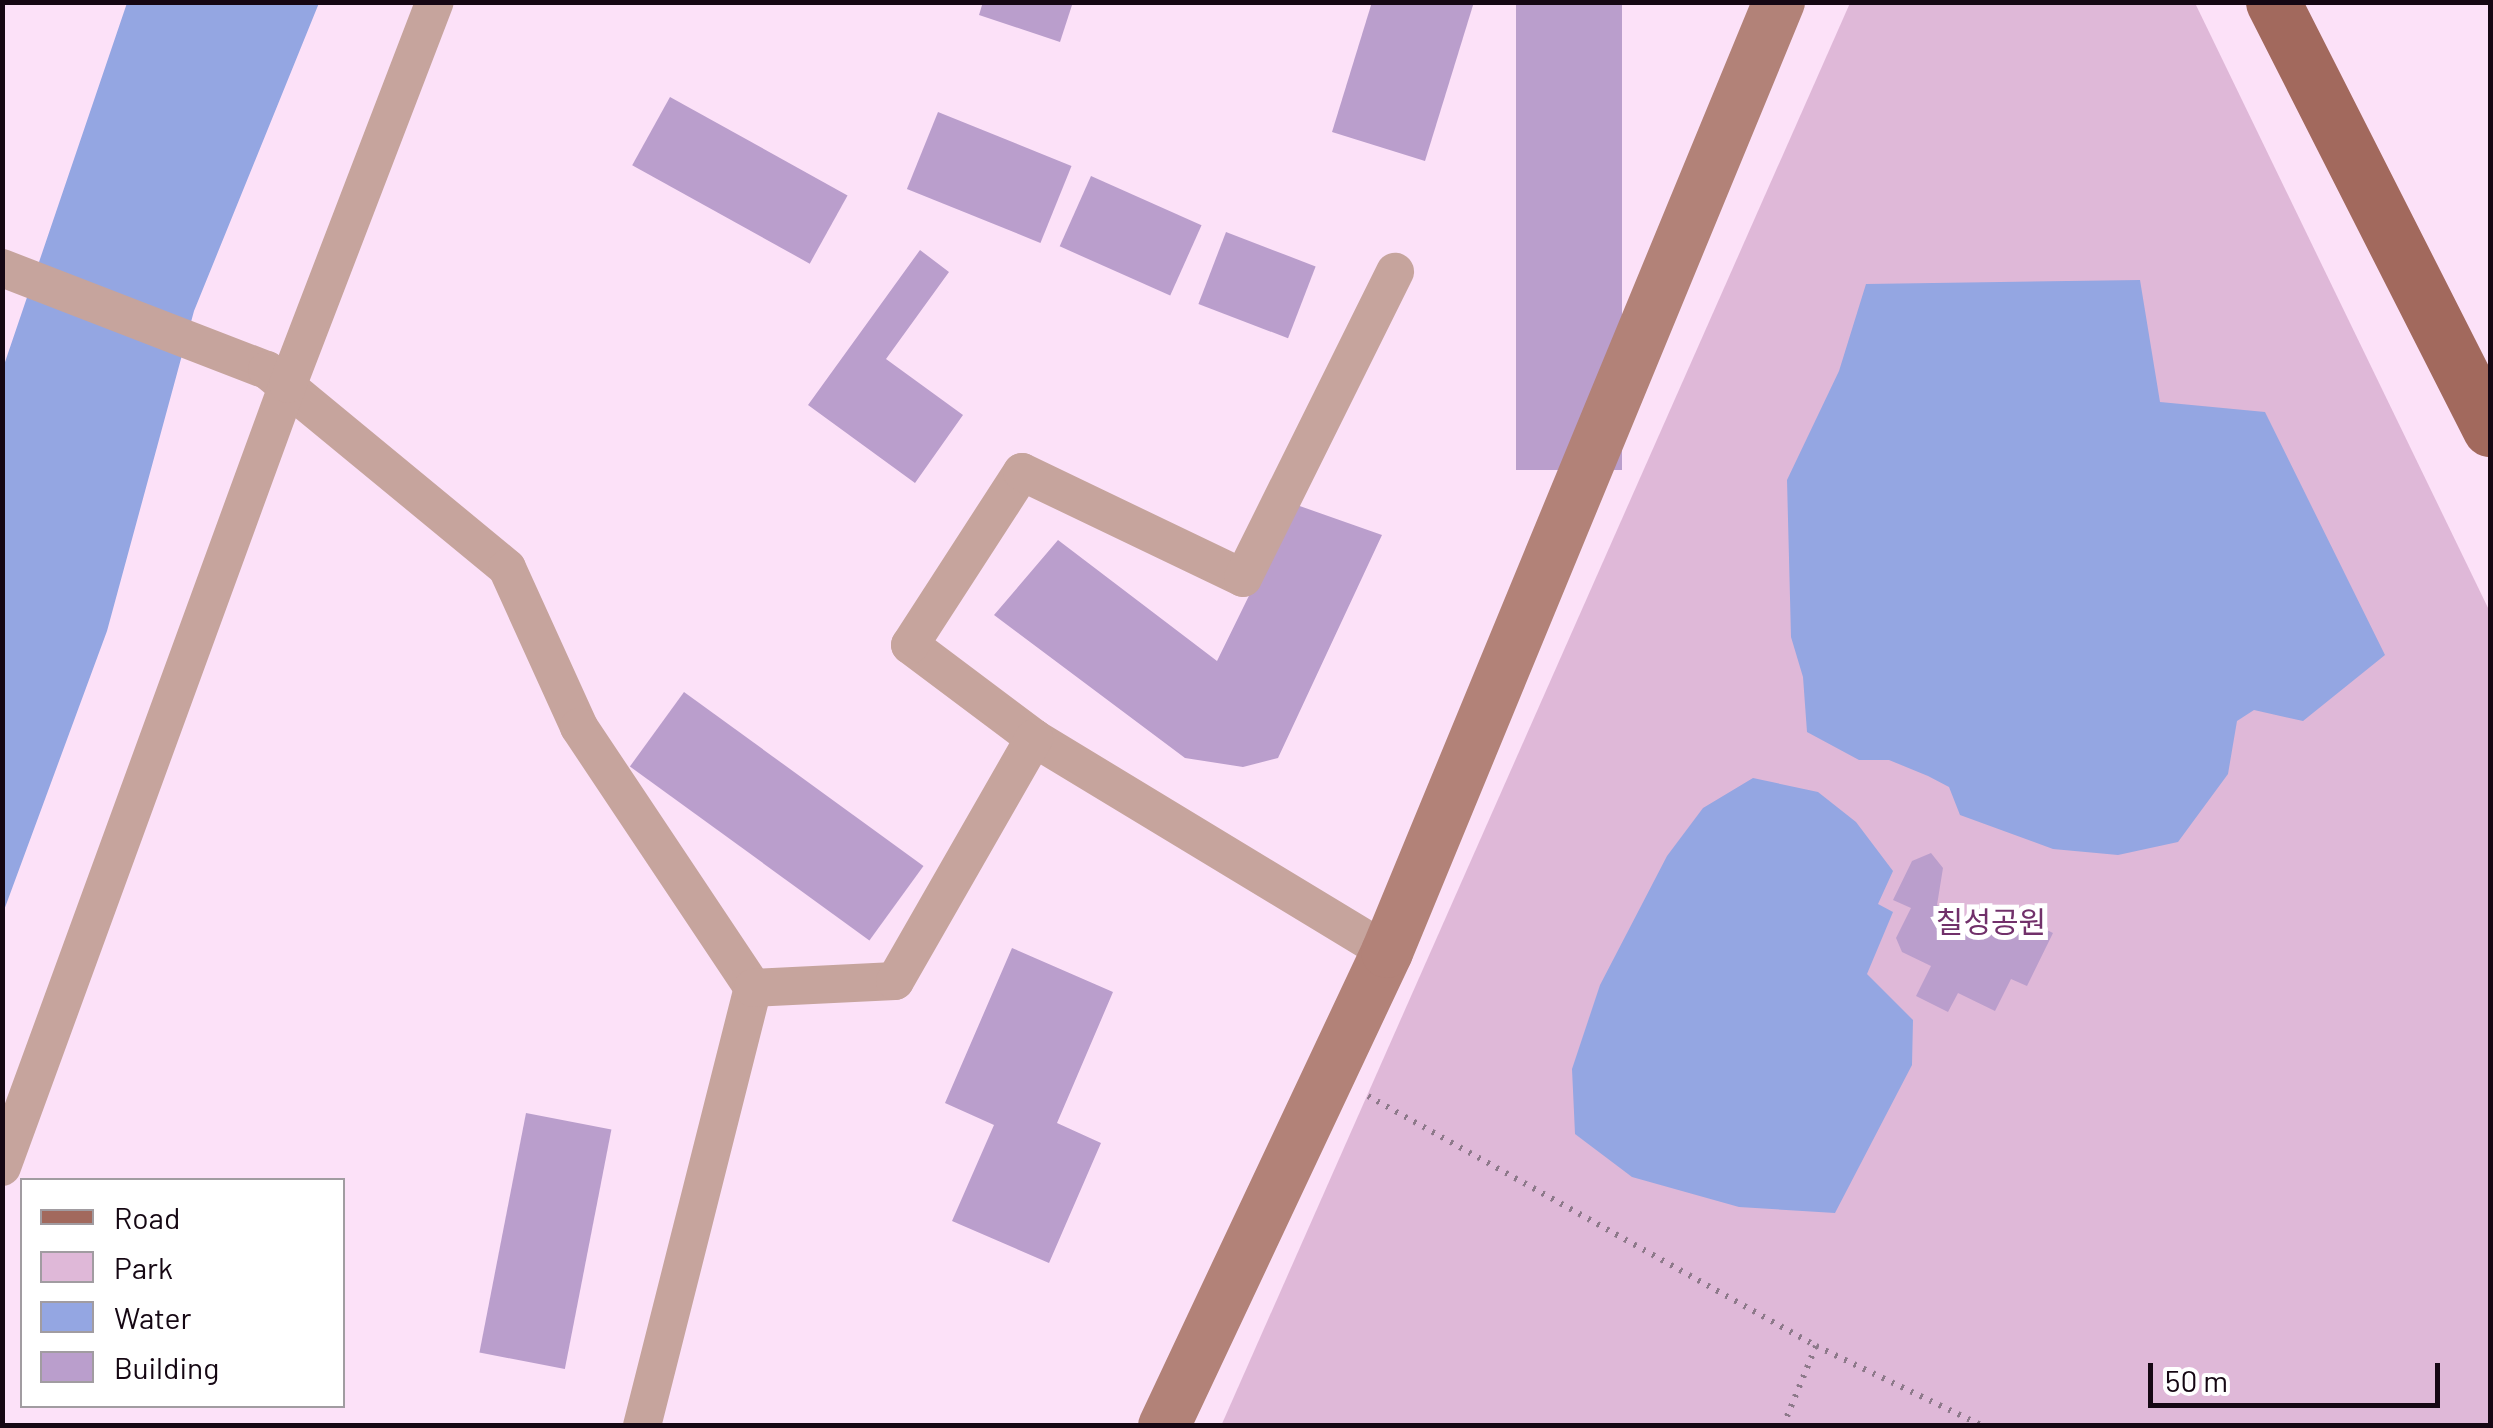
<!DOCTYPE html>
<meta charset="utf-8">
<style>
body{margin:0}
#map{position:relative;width:2493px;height:1428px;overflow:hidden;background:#fce1f8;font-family:Barlow,"Noto Sans KR",sans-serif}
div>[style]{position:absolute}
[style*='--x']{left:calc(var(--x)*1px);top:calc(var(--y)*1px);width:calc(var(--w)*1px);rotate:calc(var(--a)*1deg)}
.green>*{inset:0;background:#dfb8d8}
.water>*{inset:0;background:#94a6e2}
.building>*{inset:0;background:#ba9ecc;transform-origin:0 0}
.path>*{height:6px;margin-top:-3px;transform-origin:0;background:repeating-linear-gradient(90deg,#8d798a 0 2.5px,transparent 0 10.5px)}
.street>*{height:38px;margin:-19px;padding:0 19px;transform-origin:19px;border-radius:19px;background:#c6a49d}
.secondary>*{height:52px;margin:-26px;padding:0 26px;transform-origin:26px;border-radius:26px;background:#b28278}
.primary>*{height:55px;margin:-27.5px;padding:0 27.5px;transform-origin:27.5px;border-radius:27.5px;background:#a2695d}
span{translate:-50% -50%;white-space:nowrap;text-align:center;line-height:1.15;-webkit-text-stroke:10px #fff;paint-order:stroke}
.park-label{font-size:30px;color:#71306a}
.frame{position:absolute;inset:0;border:5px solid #150713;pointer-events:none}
.legend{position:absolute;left:20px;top:1178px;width:325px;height:230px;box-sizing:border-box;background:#fff;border:2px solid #a19ca1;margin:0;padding:12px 18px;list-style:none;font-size:30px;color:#150713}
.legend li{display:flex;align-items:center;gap:20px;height:50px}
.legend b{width:50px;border:2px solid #a19ca1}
.scale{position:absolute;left:2148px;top:1363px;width:292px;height:45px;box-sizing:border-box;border:5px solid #150713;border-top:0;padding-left:12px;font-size:30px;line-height:35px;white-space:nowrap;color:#150713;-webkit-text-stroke:8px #fff;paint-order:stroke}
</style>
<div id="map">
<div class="green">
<div style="clip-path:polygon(1850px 3px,2195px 3px,2490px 612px,2490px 1425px,1221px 1426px)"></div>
</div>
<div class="water">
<div style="clip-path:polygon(127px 3px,319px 3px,194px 311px,107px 631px,3px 913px,3px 368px)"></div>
<div style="clip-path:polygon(2140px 280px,2160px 402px,2265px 412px,2385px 655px,2303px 721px,2254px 710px,2237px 721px,2228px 774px,2178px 842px,2118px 855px,2053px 849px,1960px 815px,1949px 787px,1928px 776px,1889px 760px,1859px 760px,1807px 732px,1803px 677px,1791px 637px,1787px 480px,1839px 371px,1866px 284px)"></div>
<div style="clip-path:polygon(1753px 778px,1818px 792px,1856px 822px,1893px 871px,1878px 904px,1893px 912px,1867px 974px,1913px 1020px,1912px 1065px,1835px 1213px,1739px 1207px,1632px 1177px,1575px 1134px,1572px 1069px,1600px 985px,1667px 856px,1703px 808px)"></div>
</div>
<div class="building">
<div style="clip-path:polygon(983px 2px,1073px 2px,1060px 42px,979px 15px)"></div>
<div style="clip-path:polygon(1372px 2px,1474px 2px,1425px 161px,1332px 132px)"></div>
<div style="left:1516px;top:2px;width:106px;height:468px"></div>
<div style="left:670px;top:97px;width:203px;height:78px;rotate:29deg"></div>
<div style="left:938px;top:112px;width:144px;height:83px;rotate:22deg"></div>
<div style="left:1091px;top:176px;width:121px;height:77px;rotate:24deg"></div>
<div style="left:1226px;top:232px;width:96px;height:77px;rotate:21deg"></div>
<div style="clip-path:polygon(920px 250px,949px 272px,886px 359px,963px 415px,915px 483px,808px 405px)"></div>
<div style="clip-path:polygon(1294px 504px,1382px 535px,1278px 758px,1243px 767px,1185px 758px,994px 615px,1058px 540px,1217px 661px)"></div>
<div style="left:684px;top:692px;width:296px;height:92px;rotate:36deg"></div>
<div style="clip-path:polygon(1931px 853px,1943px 868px,1937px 905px,1984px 928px,1995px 905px,2053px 933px,2027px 986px,2011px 979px,1995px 1011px,1958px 993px,1948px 1012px,1916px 996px,1931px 966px,1902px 952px,1896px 938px,1911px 908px,1893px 900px,1912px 861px)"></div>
<div style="clip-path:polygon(1012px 948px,1113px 992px,1057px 1123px,1101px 1143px,1049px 1263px,952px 1221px,994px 1125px,945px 1103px)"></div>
<div style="left:526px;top:1113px;width:87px;height:244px;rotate:11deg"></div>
</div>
<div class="path">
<div style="--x:1368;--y:1096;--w:513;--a:29.16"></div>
<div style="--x:1816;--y:1346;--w:87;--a:112.4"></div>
<div style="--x:1816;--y:1346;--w:185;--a:25.6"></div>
</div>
<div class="street">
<div style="--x:2;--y:268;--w:284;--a:21.1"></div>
<div style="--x:267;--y:370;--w:311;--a:39.5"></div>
<div style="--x:507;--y:568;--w:175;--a:65.6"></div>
<div style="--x:579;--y:727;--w:314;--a:56.3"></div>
<div style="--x:1387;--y:952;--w:413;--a:-148.8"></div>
<div style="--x:1034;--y:738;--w:155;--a:-143.1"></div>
<div style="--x:910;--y:645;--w:206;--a:-57.1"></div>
<div style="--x:1022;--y:472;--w:245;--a:25.6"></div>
<div style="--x:1243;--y:578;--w:342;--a:-63.6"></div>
<div style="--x:2;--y:1167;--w:834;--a:-69.93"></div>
<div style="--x:288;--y:384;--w:409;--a:-69"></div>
<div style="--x:642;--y:1426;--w:452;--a:-75.8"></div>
<div style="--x:753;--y:988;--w:142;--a:-2.8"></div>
<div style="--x:895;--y:981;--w:280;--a:-60.2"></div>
</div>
<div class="secondary">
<div style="--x:1164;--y:1426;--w:524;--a:-64.8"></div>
<div style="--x:1387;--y:952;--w:1028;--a:-67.58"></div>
</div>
<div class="primary">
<div style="--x:2273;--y:2;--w:479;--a:63.1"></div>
</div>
<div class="park-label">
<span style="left:1991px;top:921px">칠성공원</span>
</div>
<div class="frame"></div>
<ul class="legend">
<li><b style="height:12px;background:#a2695d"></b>Road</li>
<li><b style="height:28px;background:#dfb8d8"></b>Park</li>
<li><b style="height:28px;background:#94a6e2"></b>Water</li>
<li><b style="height:28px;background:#ba9ecc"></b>Building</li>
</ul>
<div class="scale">50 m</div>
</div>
